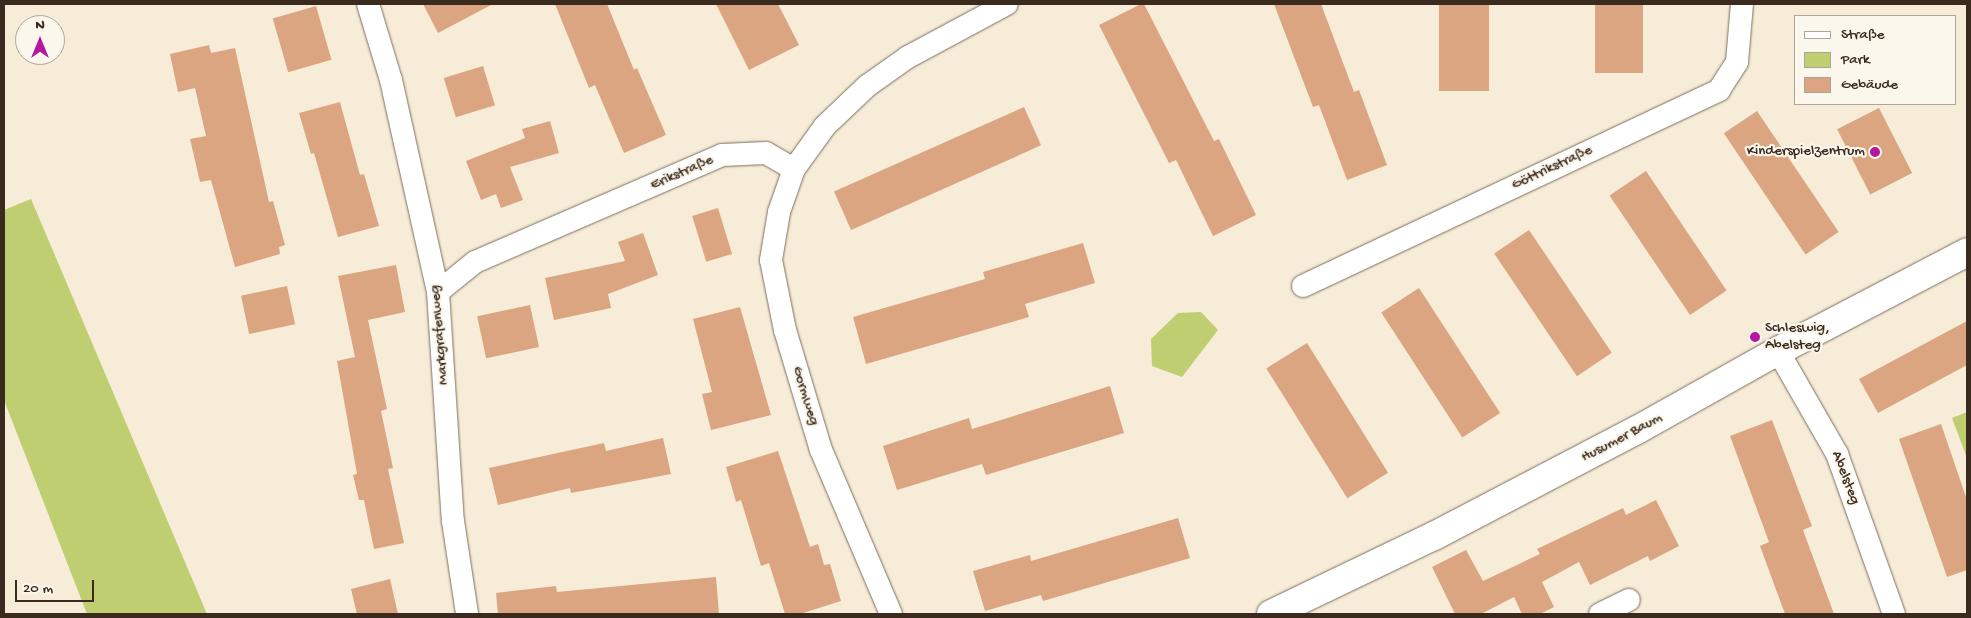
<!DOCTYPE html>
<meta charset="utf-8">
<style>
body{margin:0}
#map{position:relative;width:1971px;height:618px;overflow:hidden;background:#f6ecd7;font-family:"Gochi Hand",sans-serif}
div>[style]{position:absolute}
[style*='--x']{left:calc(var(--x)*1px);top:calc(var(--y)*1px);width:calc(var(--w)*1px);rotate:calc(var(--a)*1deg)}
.green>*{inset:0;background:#bece71}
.building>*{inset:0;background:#dba581;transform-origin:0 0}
.roads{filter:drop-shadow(0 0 1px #7c6e5f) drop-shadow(0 0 1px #7c6e5f)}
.minor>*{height:22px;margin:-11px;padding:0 11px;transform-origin:11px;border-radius:11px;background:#fff}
.tertiary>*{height:28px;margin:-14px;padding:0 14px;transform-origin:14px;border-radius:14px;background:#fff}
.dots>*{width:14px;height:14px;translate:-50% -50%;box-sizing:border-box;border:2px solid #fbf7ec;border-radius:50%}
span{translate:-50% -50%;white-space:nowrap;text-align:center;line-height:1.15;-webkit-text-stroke:4.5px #fbf7ec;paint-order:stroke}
.poi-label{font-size:15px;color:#3b2a1e}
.right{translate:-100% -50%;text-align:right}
.left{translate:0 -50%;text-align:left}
.street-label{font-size:15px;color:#3b2a1e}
.frame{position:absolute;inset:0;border:5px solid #3b2a1e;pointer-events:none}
.legend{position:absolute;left:1794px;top:15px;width:162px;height:90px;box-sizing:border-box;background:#fbf7ec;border:1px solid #aea59a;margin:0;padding:6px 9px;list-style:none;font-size:15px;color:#3b2a1e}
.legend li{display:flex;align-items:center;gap:10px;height:25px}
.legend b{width:25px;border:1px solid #aea59a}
.north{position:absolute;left:15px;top:15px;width:50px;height:50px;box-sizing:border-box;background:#fbf7ec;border:1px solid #aea59a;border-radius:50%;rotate:0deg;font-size:14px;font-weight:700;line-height:20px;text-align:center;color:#3b2a1e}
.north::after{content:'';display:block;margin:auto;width:18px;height:22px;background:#b5179e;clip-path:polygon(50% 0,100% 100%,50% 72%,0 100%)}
.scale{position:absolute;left:15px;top:580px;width:79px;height:22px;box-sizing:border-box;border:2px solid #3b2a1e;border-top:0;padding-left:6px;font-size:15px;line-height:18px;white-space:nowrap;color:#3b2a1e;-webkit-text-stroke:4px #fbf7ec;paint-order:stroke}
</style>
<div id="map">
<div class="green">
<div style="clip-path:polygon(31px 199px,207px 614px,87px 614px,4px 400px,4px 210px)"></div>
<div style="clip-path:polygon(1201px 312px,1218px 330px,1182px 377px,1152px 366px,1151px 339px,1178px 313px)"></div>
<div style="clip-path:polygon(1967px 412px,1967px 458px,1952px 418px)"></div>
</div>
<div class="building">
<div style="clip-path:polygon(423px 4px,493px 4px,438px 33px)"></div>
<div style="clip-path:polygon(555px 4px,607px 4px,634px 70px,637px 68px,666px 135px,624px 153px,595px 85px,589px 88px)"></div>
<div style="clip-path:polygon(716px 4px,778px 4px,799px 45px,749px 70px)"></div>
<div style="clip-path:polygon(1141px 4px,1144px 4px,1214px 141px,1219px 139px,1256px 215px,1213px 236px,1176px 160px,1169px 163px,1099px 25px)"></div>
<div style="clip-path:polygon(1274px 4px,1321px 4px,1354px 92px,1359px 90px,1387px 165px,1347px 180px,1319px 105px,1313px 107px)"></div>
<div style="left:1439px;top:4px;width:50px;height:87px"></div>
<div style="left:1595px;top:4px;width:48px;height:69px"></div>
<div style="left:316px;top:6px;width:56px;height:45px;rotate:74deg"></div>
<div style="clip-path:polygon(209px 45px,211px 53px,235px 48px,269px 202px,273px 201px,285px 245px,279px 247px,280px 254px,235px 267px,211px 180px,200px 182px,190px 139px,206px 136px,195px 88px,178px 92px,170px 54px)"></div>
<div style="left:483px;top:66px;width:41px;height:41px;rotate:73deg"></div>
<div style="clip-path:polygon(340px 102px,360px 175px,364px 174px,379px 226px,338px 237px,314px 153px,311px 154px,299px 113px)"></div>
<div style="left:1024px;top:107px;width:42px;height:208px;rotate:66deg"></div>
<div style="left:1879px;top:108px;width:73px;height:47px;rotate:63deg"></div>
<div style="left:1757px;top:111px;width:146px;height:40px;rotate:56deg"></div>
<div style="clip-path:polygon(550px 121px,559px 153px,510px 167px,523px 200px,501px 208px,496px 194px,481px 200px,466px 161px,525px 138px,522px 129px)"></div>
<div style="left:1646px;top:171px;width:144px;height:44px;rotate:56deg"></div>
<div style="left:718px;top:208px;width:48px;height:27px;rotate:73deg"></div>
<div style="left:1529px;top:230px;width:148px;height:42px;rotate:56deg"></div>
<div style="clip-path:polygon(643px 233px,658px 275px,608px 294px,611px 308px,554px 320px,545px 278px,625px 261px,618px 242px)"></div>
<div style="clip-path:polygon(1083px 243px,1095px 283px,1025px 304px,1029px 317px,866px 364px,853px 317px,985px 279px,983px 272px)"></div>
<div style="clip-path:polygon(396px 265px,405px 312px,368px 320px,387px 409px,381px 411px,393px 468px,388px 469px,404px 543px,374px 549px,364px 500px,359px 500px,353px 475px,357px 474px,337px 361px,355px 357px,338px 276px)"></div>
<div style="left:287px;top:286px;width:39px;height:47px;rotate:78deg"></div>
<div style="left:1419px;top:288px;width:149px;height:45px;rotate:57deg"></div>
<div style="left:530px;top:305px;width:43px;height:54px;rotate:78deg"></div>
<div style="clip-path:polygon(740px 307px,771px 415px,711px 430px,702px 394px,712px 392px,693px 319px)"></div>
<div style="clip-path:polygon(1967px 321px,1967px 365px,1878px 413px,1859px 379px)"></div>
<div style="left:1307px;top:343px;width:153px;height:48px;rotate:58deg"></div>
<div style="clip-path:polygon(1110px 386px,1124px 433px,986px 475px,982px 464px,897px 490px,883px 446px,969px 418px,972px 429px)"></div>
<div style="clip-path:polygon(1772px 420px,1812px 526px,1803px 530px,1834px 614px,1785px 614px,1760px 546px,1769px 542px,1730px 436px)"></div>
<div style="clip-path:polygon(1941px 424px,1967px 500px,1967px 570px,1947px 577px,1899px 439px)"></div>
<div style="clip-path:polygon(663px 438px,671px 474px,571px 493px,570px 488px,498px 505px,489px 468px,604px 443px,606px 451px)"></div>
<div style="clip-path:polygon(778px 451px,810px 547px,818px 544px,824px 565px,830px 564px,841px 601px,800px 614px,785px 614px,769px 563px,761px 566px,741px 500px,736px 502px,726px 467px)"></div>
<div style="clip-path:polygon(1656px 500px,1679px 546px,1650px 561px,1648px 556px,1590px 585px,1579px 562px,1542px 582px,1554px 607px,1540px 614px,1522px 614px,1514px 597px,1481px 614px,1455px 614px,1432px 567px,1466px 550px,1483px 581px,1540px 554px,1537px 549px,1623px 508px,1626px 515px)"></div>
<div style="clip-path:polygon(1178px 518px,1190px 558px,1043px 601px,1041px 595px,985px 611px,973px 571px,1030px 555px,1031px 561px)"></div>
<div style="clip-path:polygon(716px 577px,719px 614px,498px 614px,496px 593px,556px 586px,557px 592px)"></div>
<div style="clip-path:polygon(390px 579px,398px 614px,357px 614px,351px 589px)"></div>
</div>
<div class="roads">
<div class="minor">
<div style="--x:368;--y:4;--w:79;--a:73.2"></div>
<div style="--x:391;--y:80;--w:217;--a:77.5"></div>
<div style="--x:438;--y:292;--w:229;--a:86.3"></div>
<div style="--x:453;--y:521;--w:94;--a:81.4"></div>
<div style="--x:1303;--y:286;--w:460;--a:-25.2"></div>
<div style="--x:1719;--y:90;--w:33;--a:-57"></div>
<div style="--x:1737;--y:62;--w:58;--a:-85.1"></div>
<div style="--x:438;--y:292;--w:48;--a:-39"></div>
<div style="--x:475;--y:262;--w:269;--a:-23.4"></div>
<div style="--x:722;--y:155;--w:44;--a:-2.6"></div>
<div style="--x:766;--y:153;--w:32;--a:30"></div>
<div style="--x:1778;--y:351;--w:119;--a:60.2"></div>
<div style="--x:1837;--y:454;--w:170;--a:70.4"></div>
<div style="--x:891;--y:614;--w:178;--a:-113.1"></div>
<div style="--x:821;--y:450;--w:125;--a:-106.7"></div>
<div style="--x:785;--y:330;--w:71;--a:-101.3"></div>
<div style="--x:771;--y:260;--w:49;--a:-80.5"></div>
<div style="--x:779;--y:212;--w:46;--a:-70.8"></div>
<div style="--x:794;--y:169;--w:53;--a:-54.2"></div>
<div style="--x:825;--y:126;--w:58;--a:-43.6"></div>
<div style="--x:867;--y:86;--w:50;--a:-35.3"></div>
<div style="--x:908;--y:57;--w:112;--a:-28.2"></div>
<div style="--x:1600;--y:614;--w:32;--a:-26"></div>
</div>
<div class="tertiary">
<div style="--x:1271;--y:614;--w:181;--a:-25.6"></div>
<div style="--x:1434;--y:536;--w:229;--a:-27.6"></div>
<div style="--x:1637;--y:430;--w:162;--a:-29.3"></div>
<div style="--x:1778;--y:351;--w:213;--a:-27.6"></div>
</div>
</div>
<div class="dots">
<div style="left:1875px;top:152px;background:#b5179e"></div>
<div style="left:1755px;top:337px;background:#b5179e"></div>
</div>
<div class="poi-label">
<span class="right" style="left:1865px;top:152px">Kinderspielzentrum</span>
<span class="left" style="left:1765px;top:337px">Schleswig,<br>Abelsteg</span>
</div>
<div class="street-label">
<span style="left:1552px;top:168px;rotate:-25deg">Göttrikstraße</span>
<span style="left:682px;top:173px;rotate:-24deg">Erikstraße</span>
<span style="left:440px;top:335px;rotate:-95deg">Markgrafenweg</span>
<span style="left:805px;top:396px;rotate:73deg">Gormweg</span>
<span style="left:1622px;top:438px;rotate:-28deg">Husumer Baum</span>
<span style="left:1845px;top:478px;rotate:69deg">Abelsteg</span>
</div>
<div class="frame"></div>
<ul class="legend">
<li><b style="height:6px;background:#fff"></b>Straße</li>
<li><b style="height:14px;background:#bece71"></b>Park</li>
<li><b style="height:14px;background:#dba581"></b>Gebäude</li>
</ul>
<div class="north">N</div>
<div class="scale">20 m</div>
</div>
